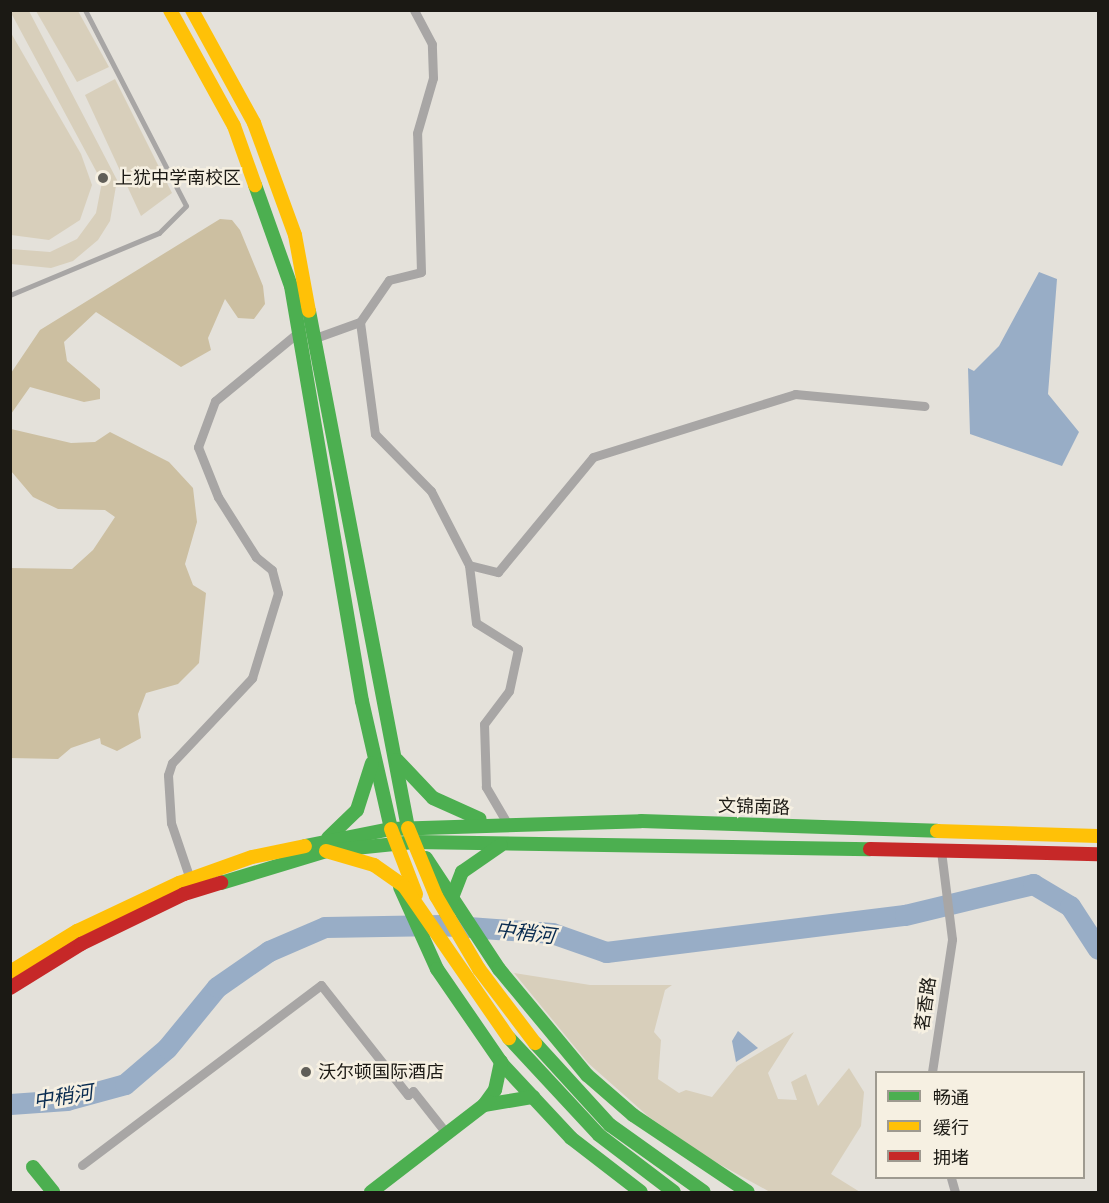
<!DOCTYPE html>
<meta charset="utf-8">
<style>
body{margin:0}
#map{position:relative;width:1109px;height:1203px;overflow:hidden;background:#e4e1da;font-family:"Roboto Condensed","Noto Sans SC",sans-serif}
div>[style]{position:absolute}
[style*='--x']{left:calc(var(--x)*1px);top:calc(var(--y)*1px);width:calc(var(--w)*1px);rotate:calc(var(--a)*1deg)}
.green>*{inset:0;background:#d8cfbb}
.forest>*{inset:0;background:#ccbfa1}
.water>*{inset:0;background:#98adc6}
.river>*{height:21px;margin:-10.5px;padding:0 10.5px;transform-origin:10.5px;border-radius:10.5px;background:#98adc6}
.lane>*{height:4.5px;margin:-2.25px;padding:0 2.25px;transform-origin:2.25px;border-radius:2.25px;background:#a8a6a5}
.street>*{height:9px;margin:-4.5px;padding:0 4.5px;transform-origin:4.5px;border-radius:4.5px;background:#a8a6a5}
.fast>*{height:14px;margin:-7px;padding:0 7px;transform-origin:7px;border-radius:7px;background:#4caf50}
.slow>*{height:14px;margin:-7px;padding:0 7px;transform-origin:7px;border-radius:7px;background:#ffc107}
.jam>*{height:14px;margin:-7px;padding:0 7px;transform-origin:7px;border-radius:7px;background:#c62828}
.dots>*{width:16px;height:16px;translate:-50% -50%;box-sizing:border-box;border:3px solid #f6f0e2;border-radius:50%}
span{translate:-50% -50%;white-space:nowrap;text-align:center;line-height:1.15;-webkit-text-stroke:5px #f6f0e2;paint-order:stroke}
.poi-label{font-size:18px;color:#1b1914}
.left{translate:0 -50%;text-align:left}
.street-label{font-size:18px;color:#1b1914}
.water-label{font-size:20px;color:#072a4f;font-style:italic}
.frame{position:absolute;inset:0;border:12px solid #1b1914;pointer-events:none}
.legend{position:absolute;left:875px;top:1071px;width:210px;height:108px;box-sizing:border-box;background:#f6f0e2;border:2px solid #9e9a90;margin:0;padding:8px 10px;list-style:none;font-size:18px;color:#1b1914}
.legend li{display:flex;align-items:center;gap:12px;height:30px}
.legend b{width:30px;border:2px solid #9e9a90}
</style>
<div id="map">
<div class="green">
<div style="clip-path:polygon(10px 11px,29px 11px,117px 180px,110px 221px,98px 240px,73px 261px,51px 268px,11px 264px,11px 249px,50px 252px,77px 239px,96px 213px,102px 182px)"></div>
<div style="clip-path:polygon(36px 11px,78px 11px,109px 67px,77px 82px)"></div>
<div style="clip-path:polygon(11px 33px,81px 154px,92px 185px,80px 220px,49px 240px,11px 235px)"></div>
<div style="clip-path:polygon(115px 79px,172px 193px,141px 216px,85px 95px)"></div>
<div style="clip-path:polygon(514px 973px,590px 985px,672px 985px,665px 990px,654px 1032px,661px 1040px,658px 1079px,679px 1093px,686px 1090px,712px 1097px,737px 1066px,794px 1032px,768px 1073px,778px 1099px,797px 1100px,791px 1082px,806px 1074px,818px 1106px,849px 1068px,864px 1092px,861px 1126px,831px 1174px,860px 1192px,770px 1192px,710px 1159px,649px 1117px,588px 1063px)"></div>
</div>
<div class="forest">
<div style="clip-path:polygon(220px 219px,232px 220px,240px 230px,263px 286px,265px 304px,254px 319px,238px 318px,225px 299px,208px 338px,211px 350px,181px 367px,96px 312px,64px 342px,67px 361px,100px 389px,100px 399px,84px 402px,30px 387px,11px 414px,11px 373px,40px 330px)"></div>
<div style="clip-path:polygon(11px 429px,71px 443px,95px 442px,110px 432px,169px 462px,193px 488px,197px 522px,185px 564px,193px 585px,206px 593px,199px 663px,178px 684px,146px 693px,138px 714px,141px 738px,117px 751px,101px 744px,100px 738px,71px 748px,58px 759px,11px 758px,11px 568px,72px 569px,93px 550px,115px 517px,105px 510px,58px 509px,33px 497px,11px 471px)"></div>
</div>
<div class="water">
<div style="clip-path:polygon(1039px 272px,1057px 279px,1048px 394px,1079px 432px,1062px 466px,970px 434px,968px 368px,974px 371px,999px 346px)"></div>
<div style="clip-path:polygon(738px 1031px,758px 1048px,736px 1062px,732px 1041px)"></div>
</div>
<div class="river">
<div style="--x:10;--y:1104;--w:57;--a:-4"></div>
<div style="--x:67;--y:1100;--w:60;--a:-15.4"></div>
<div style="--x:125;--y:1084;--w:55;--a:-40.6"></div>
<div style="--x:167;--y:1048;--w:79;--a:-50.7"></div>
<div style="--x:217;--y:987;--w:63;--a:-34.7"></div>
<div style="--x:269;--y:951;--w:61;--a:-23.2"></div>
<div style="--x:325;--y:927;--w:116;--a:-1"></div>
<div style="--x:441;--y:925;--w:111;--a:4.1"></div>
<div style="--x:552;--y:933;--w:57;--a:19.4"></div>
<div style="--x:606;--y:952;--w:301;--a:-7.1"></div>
<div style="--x:905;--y:915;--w:132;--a:-13.6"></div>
<div style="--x:1033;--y:884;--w:43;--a:30.7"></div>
<div style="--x:1070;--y:906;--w:51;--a:56.9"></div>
</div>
<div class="lane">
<div style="--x:10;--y:295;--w:161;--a:-22.6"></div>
<div style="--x:159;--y:233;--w:38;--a:-45"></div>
<div style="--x:186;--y:206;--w:220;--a:-117.3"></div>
</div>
<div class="street">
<div style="--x:360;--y:322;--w:113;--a:82.4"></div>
<div style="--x:375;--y:434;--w:80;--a:45.5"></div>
<div style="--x:431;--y:491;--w:83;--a:62.8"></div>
<div style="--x:318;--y:337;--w:45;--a:-19.7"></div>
<div style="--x:360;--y:322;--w:51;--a:-55.4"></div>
<div style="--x:389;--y:280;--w:33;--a:-14"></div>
<div style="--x:421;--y:272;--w:139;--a:-91.6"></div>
<div style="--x:417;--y:133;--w:57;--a:-73.8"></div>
<div style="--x:433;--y:78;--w:34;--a:-92"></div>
<div style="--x:432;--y:44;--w:38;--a:-118"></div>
<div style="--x:507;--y:823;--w:42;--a:-120.3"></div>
<div style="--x:486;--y:787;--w:63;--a:-91.8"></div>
<div style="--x:484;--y:724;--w:41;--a:-52.9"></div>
<div style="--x:509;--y:691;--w:43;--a:-77.9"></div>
<div style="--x:518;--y:649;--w:49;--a:-148.2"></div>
<div style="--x:476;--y:623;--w:58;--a:-96.9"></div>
<div style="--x:469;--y:565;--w:30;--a:14"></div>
<div style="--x:498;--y:572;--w:149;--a:-50.4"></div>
<div style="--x:593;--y:457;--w:212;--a:-17.3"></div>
<div style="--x:795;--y:394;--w:130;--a:5.3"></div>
<div style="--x:190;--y:879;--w:59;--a:-108.7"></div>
<div style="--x:171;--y:823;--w:48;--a:-93.6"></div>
<div style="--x:168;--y:775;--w:13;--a:-72"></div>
<div style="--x:172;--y:763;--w:117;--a:-46.7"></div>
<div style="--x:252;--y:678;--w:89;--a:-73"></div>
<div style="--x:278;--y:593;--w:24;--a:-105"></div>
<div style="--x:272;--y:570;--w:21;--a:-141"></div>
<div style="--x:256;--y:557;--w:71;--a:-122.3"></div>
<div style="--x:218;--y:497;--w:54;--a:-111.8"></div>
<div style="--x:198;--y:447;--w:49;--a:-69.7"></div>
<div style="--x:215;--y:401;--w:110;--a:-39.5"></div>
<div style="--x:932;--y:1072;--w:134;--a:-81.4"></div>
<div style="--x:952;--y:939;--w:89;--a:-97.1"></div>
<div style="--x:82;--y:1165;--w:299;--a:-37"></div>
<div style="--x:321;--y:985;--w:140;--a:51.7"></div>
<div style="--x:408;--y:1095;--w:6;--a:-39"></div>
<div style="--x:413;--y:1091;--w:55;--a:51.7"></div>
<div style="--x:951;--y:1178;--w:15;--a:74"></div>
</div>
<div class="fast">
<div style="--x:255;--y:185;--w:107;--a:70.4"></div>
<div style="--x:291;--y:286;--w:421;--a:80.3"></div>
<div style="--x:362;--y:701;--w:131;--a:77.2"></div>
<div style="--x:309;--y:311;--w:526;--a:79.16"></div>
<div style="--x:397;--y:760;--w:52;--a:46.5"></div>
<div style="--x:433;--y:798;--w:51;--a:24.1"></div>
<div style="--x:328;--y:838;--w:40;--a:-44"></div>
<div style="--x:357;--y:810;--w:49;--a:-72.3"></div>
<div style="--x:305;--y:846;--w:88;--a:-11.2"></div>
<div style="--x:391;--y:829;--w:250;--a:-1.8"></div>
<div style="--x:641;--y:821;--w:296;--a:1.9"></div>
<div style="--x:426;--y:858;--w:133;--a:56.7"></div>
<div style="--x:499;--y:969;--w:138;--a:50.3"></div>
<div style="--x:587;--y:1075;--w:61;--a:41"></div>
<div style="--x:633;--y:1115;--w:138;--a:33.8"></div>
<div style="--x:221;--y:883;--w:110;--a:-16.9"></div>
<div style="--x:326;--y:851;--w:88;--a:-5.8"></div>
<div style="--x:414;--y:842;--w:456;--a:0.9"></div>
<div style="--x:400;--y:887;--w:90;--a:65.7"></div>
<div style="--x:437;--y:969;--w:116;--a:55.5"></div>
<div style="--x:503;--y:1065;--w:100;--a:47"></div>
<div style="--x:571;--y:1138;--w:88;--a:37.6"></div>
<div style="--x:446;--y:913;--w:44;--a:-68.7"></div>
<div style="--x:462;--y:872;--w:47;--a:-34.7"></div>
<div style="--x:509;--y:1038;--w:132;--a:47.1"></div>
<div style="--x:599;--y:1135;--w:94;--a:37.2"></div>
<div style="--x:535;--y:1043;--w:111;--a:47.6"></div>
<div style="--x:610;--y:1125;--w:115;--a:35.5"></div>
<div style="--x:484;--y:1105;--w:50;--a:-9.3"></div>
<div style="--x:33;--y:1167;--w:32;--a:51"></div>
<div style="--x:371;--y:1192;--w:143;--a:-37.6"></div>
<div style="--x:484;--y:1105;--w:19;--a:-54"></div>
<div style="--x:495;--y:1090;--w:29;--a:-78"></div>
</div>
<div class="slow">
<div style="--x:170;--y:10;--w:132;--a:61.1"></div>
<div style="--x:234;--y:126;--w:63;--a:70.4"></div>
<div style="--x:192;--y:10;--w:129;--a:61.2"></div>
<div style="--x:254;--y:123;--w:119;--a:69.9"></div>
<div style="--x:295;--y:235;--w:77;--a:79.6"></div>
<div style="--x:408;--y:828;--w:74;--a:67.6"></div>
<div style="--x:436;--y:896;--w:85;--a:59.5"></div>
<div style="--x:479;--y:969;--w:93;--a:52.9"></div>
<div style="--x:391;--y:829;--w:70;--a:69"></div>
<div style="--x:937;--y:831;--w:161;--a:1.8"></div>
<div style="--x:326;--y:851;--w:50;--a:16.3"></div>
<div style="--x:374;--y:865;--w:37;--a:35"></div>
<div style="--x:404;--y:886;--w:185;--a:55.4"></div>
<div style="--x:10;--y:972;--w:79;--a:-31.5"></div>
<div style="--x:77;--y:931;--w:113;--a:-25.2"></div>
<div style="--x:179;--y:883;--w:77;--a:-19.6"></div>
<div style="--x:252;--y:857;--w:54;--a:-11.7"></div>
</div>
<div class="jam">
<div style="--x:870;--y:849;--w:228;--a:1.3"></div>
<div style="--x:10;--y:988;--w:84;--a:-31.8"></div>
<div style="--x:81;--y:944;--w:114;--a:-25.9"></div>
<div style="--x:184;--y:894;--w:39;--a:-17"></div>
</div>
<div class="dots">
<div style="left:103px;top:178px;background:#615f59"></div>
<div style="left:306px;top:1072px;background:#615f59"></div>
</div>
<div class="poi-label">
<span class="left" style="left:115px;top:178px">上犹中学南校区</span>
<span class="left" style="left:318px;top:1072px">沃尔顿国际酒店</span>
</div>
<div class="street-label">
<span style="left:754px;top:807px;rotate:2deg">文锦南路</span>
<span style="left:926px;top:1004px;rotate:-82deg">茗香路</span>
</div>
<div class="water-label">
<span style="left:525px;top:933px;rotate:7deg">中稍河</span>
<span style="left:63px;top:1097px;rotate:-9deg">中稍河</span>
</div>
<div class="frame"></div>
<ul class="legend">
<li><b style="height:8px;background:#4caf50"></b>畅通</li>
<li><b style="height:8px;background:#ffc107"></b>缓行</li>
<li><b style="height:8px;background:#c62828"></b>拥堵</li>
</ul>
</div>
